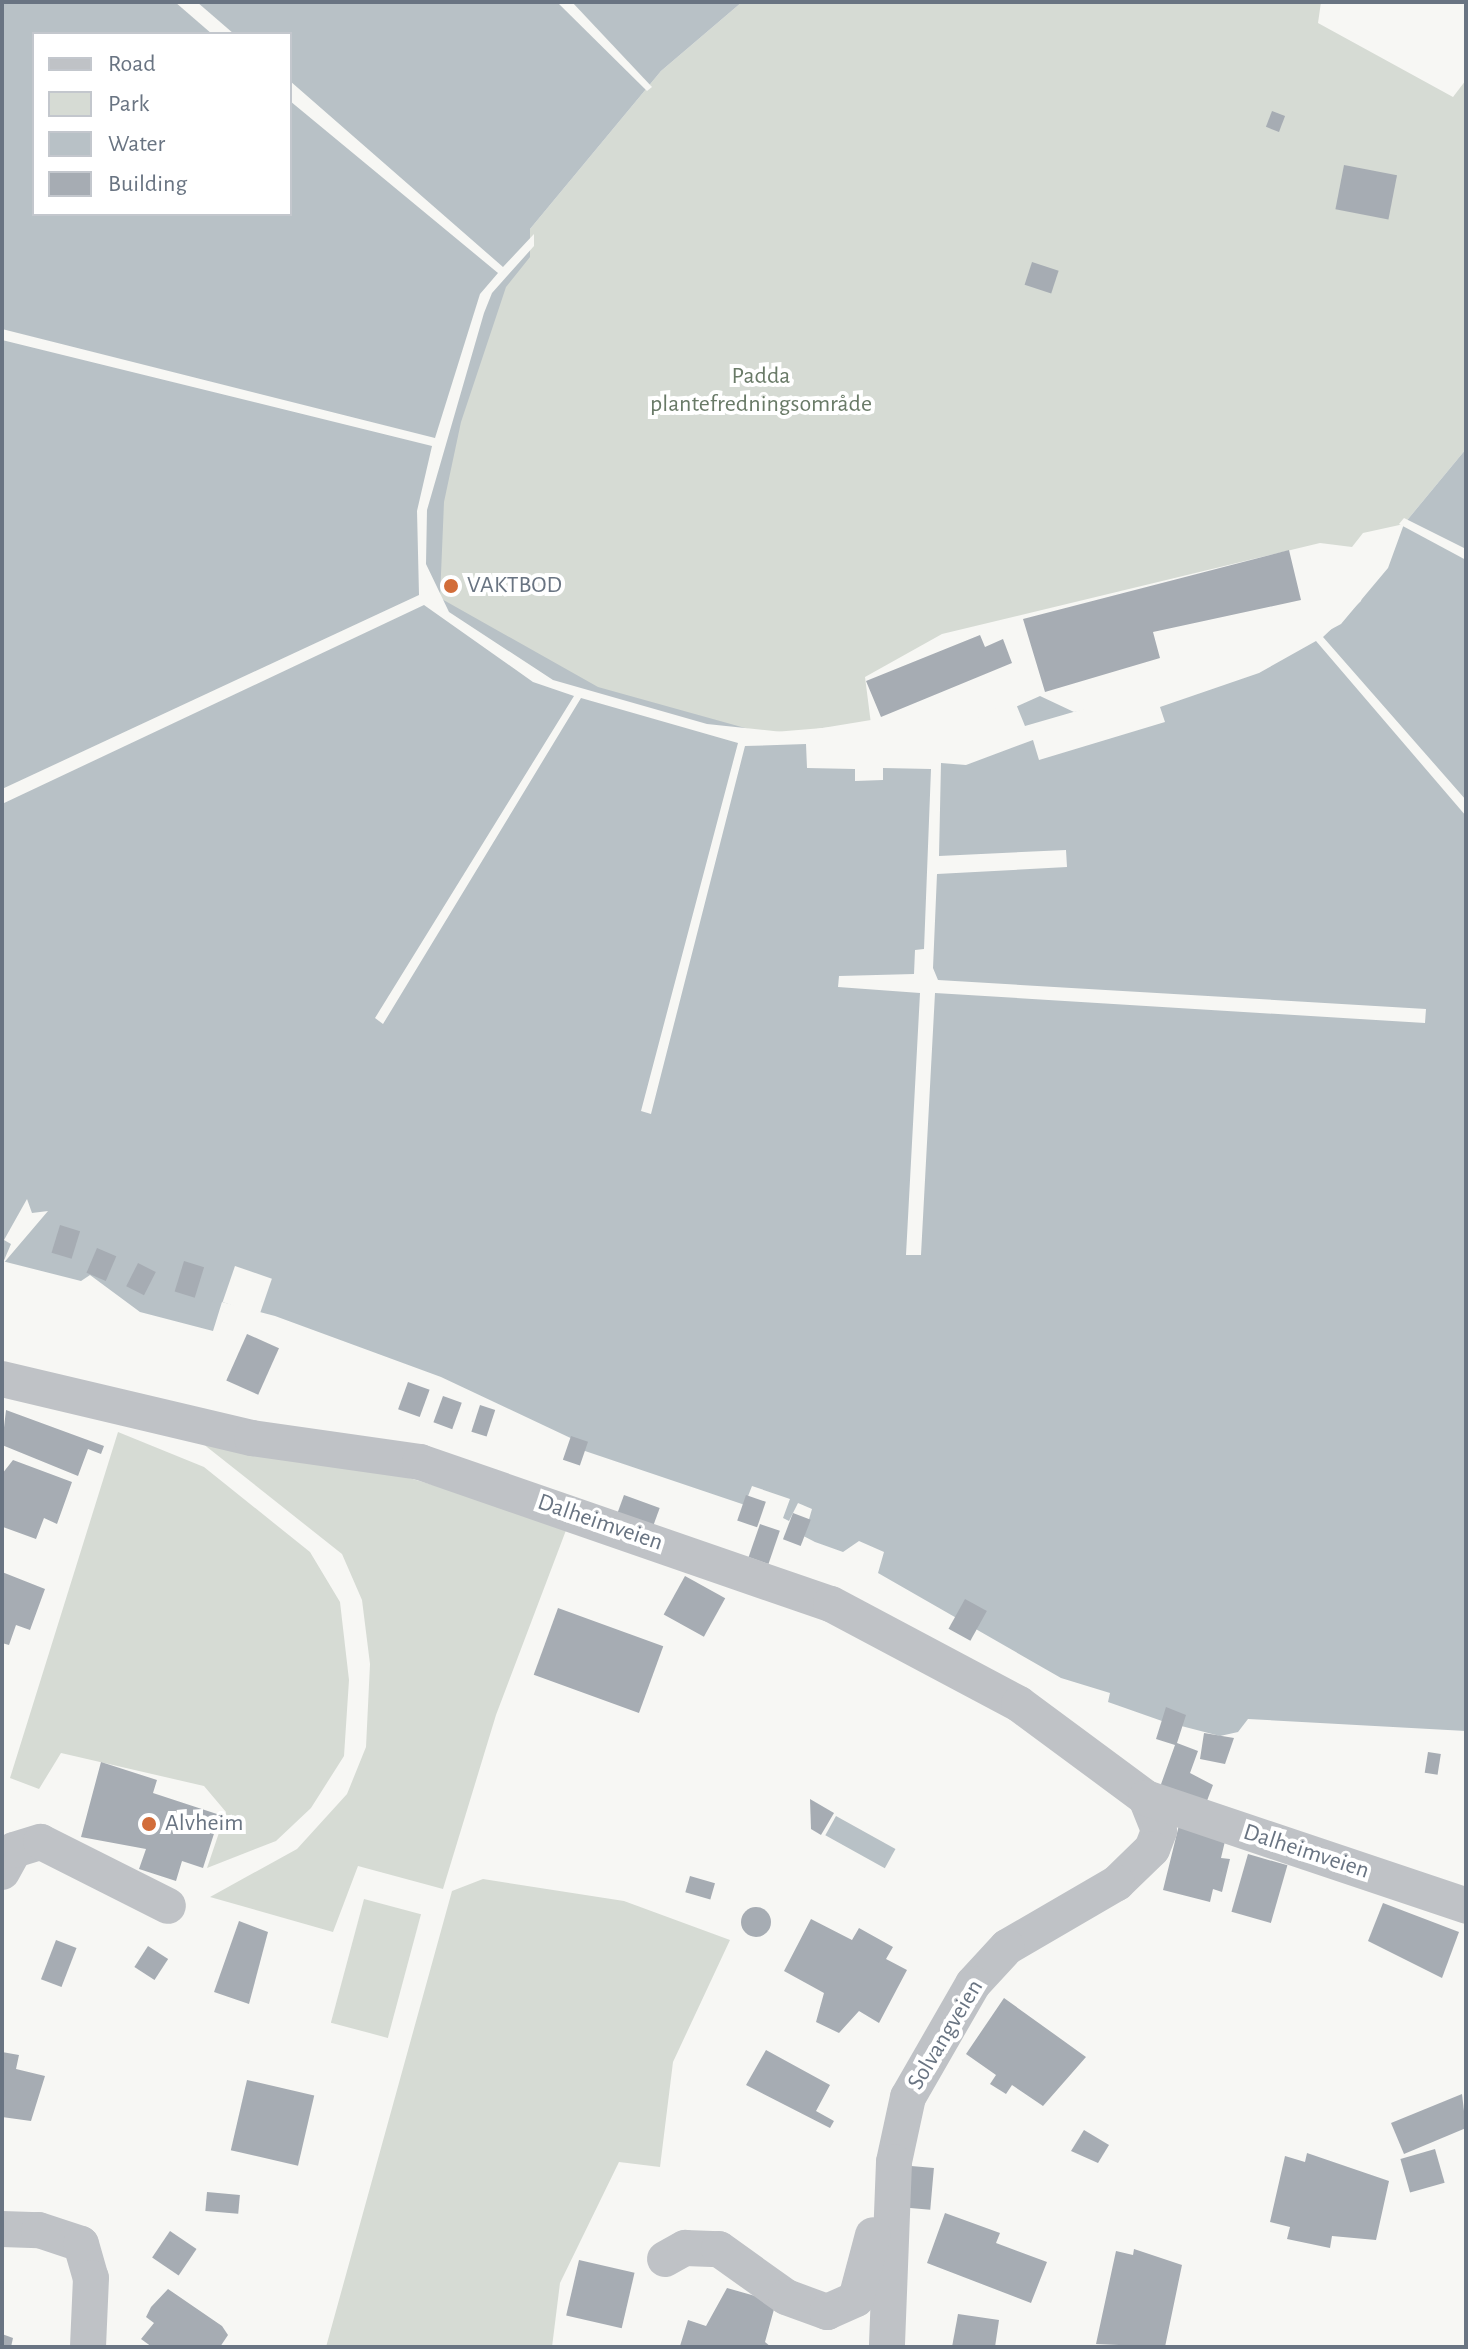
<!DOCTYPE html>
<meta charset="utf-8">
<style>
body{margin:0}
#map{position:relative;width:1468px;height:2349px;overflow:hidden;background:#f7f7f4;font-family:"Alegreya Sans",sans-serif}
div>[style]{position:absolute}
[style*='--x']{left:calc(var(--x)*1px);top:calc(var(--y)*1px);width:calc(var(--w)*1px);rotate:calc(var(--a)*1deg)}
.green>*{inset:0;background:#d6dbd4;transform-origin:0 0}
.water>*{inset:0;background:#b8c1c6;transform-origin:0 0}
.pier>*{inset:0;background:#f7f7f4;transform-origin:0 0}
.building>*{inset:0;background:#a6acb3;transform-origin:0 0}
.round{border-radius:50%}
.minor>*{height:36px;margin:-18px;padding:0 18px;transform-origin:18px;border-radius:18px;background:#bfc2c6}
.dots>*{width:22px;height:22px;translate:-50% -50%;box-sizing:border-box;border:4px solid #fff;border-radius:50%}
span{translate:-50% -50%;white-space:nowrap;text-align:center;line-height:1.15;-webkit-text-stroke:8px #fff;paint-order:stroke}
.park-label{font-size:24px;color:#697a67}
.poi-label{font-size:24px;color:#697482}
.left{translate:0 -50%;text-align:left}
.street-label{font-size:24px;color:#697482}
.frame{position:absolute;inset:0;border:4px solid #697482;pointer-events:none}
.legend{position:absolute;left:32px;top:32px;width:260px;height:184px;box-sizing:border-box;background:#fff;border:2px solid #c3c7cd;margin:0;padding:10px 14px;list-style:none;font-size:24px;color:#697482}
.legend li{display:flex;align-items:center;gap:16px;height:40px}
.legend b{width:40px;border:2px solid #c3c7cd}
</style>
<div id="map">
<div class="green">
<div style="clip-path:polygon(742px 2px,1321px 2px,1318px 23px,1453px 97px,1466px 80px,1466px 449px,1404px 524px,1363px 533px,1352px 547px,1320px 543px,942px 634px,865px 677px,871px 724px,761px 733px,569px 684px,450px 611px,415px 566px,441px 415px,530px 229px,661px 71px)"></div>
<div style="clip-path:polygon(118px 1432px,204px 1467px,310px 1552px,340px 1602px,349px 1680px,344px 1756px,311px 1808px,276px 1841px,207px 1868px,226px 1812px,204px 1786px,61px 1753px,39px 1789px,10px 1778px)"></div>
<div style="clip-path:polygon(188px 1432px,362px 1464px,568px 1525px,496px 1715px,443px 1889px,358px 1866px,333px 1932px,210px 1897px,297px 1849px,347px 1794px,366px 1747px,370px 1664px,362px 1600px,342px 1554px)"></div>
<div style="clip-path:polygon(483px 1879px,624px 1901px,730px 1940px,673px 2062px,660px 2167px,619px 2162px,560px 2283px,552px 2347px,326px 2347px,452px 1891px)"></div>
<div style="left:364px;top:1899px;width:59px;height:128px;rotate:15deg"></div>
</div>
<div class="water">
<div style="clip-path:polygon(evenodd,2px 2px,742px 2px,661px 71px,530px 229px,530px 257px,506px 287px,461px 422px,444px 502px,440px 598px,598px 687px,770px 735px,962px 731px,1040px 696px,1074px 712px,1184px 687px,1283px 655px,1341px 624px,1388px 568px,1404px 524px,1466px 449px,1466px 1731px,1248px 1719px,1238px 1732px,1220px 1736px,1162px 1721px,1108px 1702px,1110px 1693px,1061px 1678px,878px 1573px,884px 1552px,859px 1541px,843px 1552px,815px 1542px,742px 1504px,585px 1451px,579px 1442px,441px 1377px,275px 1316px,222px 1302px,213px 1331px,140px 1312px,90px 1275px,81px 1281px,2px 1261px,2px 2px,34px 34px,290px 34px,290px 214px,34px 214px,34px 34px)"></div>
<div style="left:836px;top:1816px;width:68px;height:22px;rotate:29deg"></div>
</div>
<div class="pier">
<div style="clip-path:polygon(175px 2px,197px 2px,234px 34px,212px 34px)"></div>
<div style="clip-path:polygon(557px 2px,572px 2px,652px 87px,647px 91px)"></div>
<div style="clip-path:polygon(290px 81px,503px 267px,534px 234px,534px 246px,492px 293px,484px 313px,427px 510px,426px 564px,449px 612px,553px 680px,707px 724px,792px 733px,871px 720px,961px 727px,1014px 699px,1025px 726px,1281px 652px,1338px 621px,1363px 591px,1361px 601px,1323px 637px,1466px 800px,1466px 816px,1316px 641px,1259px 673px,1160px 707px,1165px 722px,1039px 760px,1033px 740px,966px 765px,941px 763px,939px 856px,1066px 850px,1067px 867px,937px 874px,933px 968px,938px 980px,1426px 1009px,1425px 1023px,935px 993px,921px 1255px,906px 1255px,920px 993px,838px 987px,839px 976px,914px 974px,915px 950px,924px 949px,931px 769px,883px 768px,883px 780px,855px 781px,855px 769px,807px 768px,806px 744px,745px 746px,651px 1114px,641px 1111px,738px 743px,581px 698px,383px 1024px,375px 1018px,574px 696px,533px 682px,424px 605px,2px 804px,2px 789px,419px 595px,417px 511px,432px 446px,2px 340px,2px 329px,435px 438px,480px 294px,498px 273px,290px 101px)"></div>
<div style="clip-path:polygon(1404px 518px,1466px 549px,1466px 560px,1399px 524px)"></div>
<div style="clip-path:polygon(27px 1199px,32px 1213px,48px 1211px,2px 1265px,11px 1244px,4px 1240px)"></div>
<div style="left:235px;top:1266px;width:39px;height:38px;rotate:19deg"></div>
<div style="clip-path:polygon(752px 1486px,790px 1499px,783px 1518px,789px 1521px,798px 1503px,812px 1509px,803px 1540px,743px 1509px)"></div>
</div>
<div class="building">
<div style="left:1272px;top:111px;width:14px;height:17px;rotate:21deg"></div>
<div style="left:1344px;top:165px;width:54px;height:45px;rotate:11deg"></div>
<div style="left:1032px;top:262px;width:28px;height:24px;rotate:18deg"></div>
<div style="clip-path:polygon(1289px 550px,1301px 600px,1153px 632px,1160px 658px,1045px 692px,1023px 619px)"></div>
<div style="left:453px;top:575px;width:18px;height:13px;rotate:63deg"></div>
<div style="clip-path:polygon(980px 635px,985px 647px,1003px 639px,1012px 663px,881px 717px,866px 681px)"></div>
<div style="left:60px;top:1225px;width:21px;height:29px;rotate:17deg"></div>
<div style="left:97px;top:1248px;width:21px;height:27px;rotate:23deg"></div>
<div style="left:184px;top:1261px;width:21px;height:32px;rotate:17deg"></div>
<div style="left:138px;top:1263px;width:20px;height:26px;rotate:27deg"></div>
<div style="left:247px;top:1334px;width:35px;height:51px;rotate:24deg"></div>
<div style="left:408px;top:1382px;width:23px;height:29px;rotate:20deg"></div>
<div style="left:443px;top:1396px;width:20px;height:28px;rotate:20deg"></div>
<div style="left:480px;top:1405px;width:16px;height:28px;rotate:18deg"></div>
<div style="clip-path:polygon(6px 1410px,104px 1446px,101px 1454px,88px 1449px,78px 1476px,2px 1445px)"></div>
<div style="left:571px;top:1436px;width:18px;height:25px;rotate:19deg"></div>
<div style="clip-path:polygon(13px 1460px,72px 1482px,57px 1524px,44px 1518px,36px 1539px,3px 1527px,2px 1474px)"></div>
<div style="left:624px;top:1495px;width:38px;height:22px;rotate:20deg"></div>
<div style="left:746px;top:1495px;width:21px;height:27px;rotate:19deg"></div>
<div style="left:793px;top:1513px;width:19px;height:28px;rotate:21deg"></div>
<div style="left:760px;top:1524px;width:21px;height:35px;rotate:19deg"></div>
<div style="clip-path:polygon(2px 1572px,45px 1589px,30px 1630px,16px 1625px,9px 1645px,2px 1643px)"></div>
<div style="left:685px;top:1576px;width:46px;height:44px;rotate:29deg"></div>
<div style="left:965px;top:1599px;width:25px;height:34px;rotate:29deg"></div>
<div style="left:558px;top:1608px;width:112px;height:71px;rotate:20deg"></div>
<div style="clip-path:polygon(1166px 1707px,1186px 1715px,1177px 1743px,1198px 1751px,1190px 1773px,1213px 1785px,1205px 1806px,1160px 1787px,1175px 1745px,1156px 1739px)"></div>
<div style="clip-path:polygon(1204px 1733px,1234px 1738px,1225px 1764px,1200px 1759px)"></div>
<div style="left:1428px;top:1752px;width:13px;height:21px;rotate:9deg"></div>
<div style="clip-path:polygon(101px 1762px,157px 1780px,153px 1793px,220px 1815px,203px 1868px,182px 1861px,176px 1881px,139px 1869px,146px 1849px,81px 1837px)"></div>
<div style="clip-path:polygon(810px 1799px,834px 1813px,821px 1835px,811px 1829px)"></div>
<div style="clip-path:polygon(1179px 1825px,1226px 1837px,1221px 1858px,1230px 1859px,1222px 1892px,1213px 1889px,1210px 1902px,1163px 1890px)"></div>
<div style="left:1248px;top:1854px;width:41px;height:60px;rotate:16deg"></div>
<div style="left:690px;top:1876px;width:26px;height:17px;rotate:16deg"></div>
<div style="clip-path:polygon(1383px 1903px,1459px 1932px,1442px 1978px,1368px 1941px)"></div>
<div class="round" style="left:741px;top:1907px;width:30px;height:30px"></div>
<div style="clip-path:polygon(811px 1919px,852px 1940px,859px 1928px,893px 1947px,886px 1959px,907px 1970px,879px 2023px,859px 2011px,839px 2033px,816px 2022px,824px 1993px,784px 1971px)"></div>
<div style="clip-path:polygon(239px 1921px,268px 1932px,249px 2004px,214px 1992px)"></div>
<div style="left:56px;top:1940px;width:22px;height:42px;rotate:21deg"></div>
<div style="left:148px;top:1946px;width:24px;height:25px;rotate:33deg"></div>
<div style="clip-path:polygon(1004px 1998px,1086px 2057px,1043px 2106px,1012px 2085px,1006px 2094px,990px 2084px,996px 2075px,966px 2054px)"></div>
<div style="clip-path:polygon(766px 2050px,830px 2085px,816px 2111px,834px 2121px,830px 2128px,746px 2085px)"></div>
<div style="clip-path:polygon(2px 2052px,19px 2055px,16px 2069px,45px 2076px,31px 2121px,2px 2117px)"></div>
<div style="left:247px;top:2080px;width:69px;height:72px;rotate:13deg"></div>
<div style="clip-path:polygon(1462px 2094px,1466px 2128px,1404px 2154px,1391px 2123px)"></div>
<div style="clip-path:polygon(1084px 2130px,1109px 2145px,1098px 2163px,1071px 2151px)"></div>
<div style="left:1435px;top:2149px;width:35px;height:36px;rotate:74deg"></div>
<div style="clip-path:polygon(1307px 2153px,1389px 2181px,1376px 2240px,1332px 2236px,1330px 2248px,1287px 2239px,1290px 2227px,1270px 2222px,1285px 2156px,1305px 2162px)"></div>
<div style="left:911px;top:2166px;width:23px;height:42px;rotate:5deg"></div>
<div style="left:207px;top:2192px;width:33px;height:19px;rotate:5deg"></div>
<div style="clip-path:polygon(945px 2213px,1000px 2233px,996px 2243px,1047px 2262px,1031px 2303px,927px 2263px)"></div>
<div style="left:170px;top:2231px;width:32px;height:32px;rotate:34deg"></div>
<div style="clip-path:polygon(1134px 2249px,1182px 2265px,1165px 2347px,1096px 2344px,1116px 2251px,1133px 2255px)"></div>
<div style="left:579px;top:2260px;width:57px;height:57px;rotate:13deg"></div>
<div style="clip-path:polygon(727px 2288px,776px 2302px,765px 2342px,771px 2347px,680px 2346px,688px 2320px,706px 2326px)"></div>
<div style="clip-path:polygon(168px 2289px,222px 2326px,228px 2335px,220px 2347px,152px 2347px,141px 2339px,154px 2323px,146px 2317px,151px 2307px)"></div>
<div style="clip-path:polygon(958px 2314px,999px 2320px,995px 2347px,952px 2347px)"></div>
<div style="clip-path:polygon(2px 2334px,13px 2338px,11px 2347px,2px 2347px)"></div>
</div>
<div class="minor">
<div style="--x:2;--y:1379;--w:257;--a:13.3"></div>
<div style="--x:252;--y:1438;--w:170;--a:8.1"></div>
<div style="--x:420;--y:1462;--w:435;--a:19.1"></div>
<div style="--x:831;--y:1604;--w:213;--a:28"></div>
<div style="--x:1019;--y:1704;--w:158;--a:36.5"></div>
<div style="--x:1146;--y:1798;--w:35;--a:68"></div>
<div style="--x:1159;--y:1831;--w:19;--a:111"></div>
<div style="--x:1152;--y:1849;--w:49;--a:135.8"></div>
<div style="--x:1117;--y:1883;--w:127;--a:149.8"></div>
<div style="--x:1007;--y:1947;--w:50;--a:132.6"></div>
<div style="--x:973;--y:1984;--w:130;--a:119.9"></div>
<div style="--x:908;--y:2097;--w:66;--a:102.2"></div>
<div style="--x:894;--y:2162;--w:185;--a:92.2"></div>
<div style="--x:1146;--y:1798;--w:338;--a:18.6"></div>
<div style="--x:2;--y:1872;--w:25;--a:-61"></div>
<div style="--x:14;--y:1850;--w:28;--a:-17"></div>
<div style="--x:41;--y:1842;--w:142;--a:26.7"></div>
<div style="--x:2;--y:2229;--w:37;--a:2"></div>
<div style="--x:39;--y:2230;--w:44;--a:18.4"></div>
<div style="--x:81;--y:2244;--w:35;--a:74"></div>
<div style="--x:91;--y:2278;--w:69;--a:92.5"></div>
<div style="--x:665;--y:2259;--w:23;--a:-29"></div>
<div style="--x:685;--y:2248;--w:34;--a:2"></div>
<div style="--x:719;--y:2249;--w:82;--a:35.6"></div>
<div style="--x:786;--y:2297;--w:44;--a:20.1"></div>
<div style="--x:827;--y:2312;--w:32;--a:-24"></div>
<div style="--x:856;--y:2299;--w:66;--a:-75.1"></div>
</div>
<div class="dots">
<div style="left:451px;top:586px;background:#d26d3a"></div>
<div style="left:149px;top:1824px;background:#d26d3a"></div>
</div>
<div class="park-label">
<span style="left:761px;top:391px">Padda<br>plantefredningsområde</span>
</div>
<div class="poi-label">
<span class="left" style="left:467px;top:586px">VAKTBOD</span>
<span class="left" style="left:165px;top:1824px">Alvheim</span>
</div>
<div class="street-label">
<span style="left:600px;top:1523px;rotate:19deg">Dalheimveien</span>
<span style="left:1306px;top:1852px;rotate:18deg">Dalheimveien</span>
<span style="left:946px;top:2035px;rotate:-59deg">Solvangveien</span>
</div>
<div class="frame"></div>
<ul class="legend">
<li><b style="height:10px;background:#bfc2c6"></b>Road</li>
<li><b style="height:22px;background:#d6dbd4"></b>Park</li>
<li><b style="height:22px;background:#b8c1c6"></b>Water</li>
<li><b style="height:22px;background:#a6acb3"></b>Building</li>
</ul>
</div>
